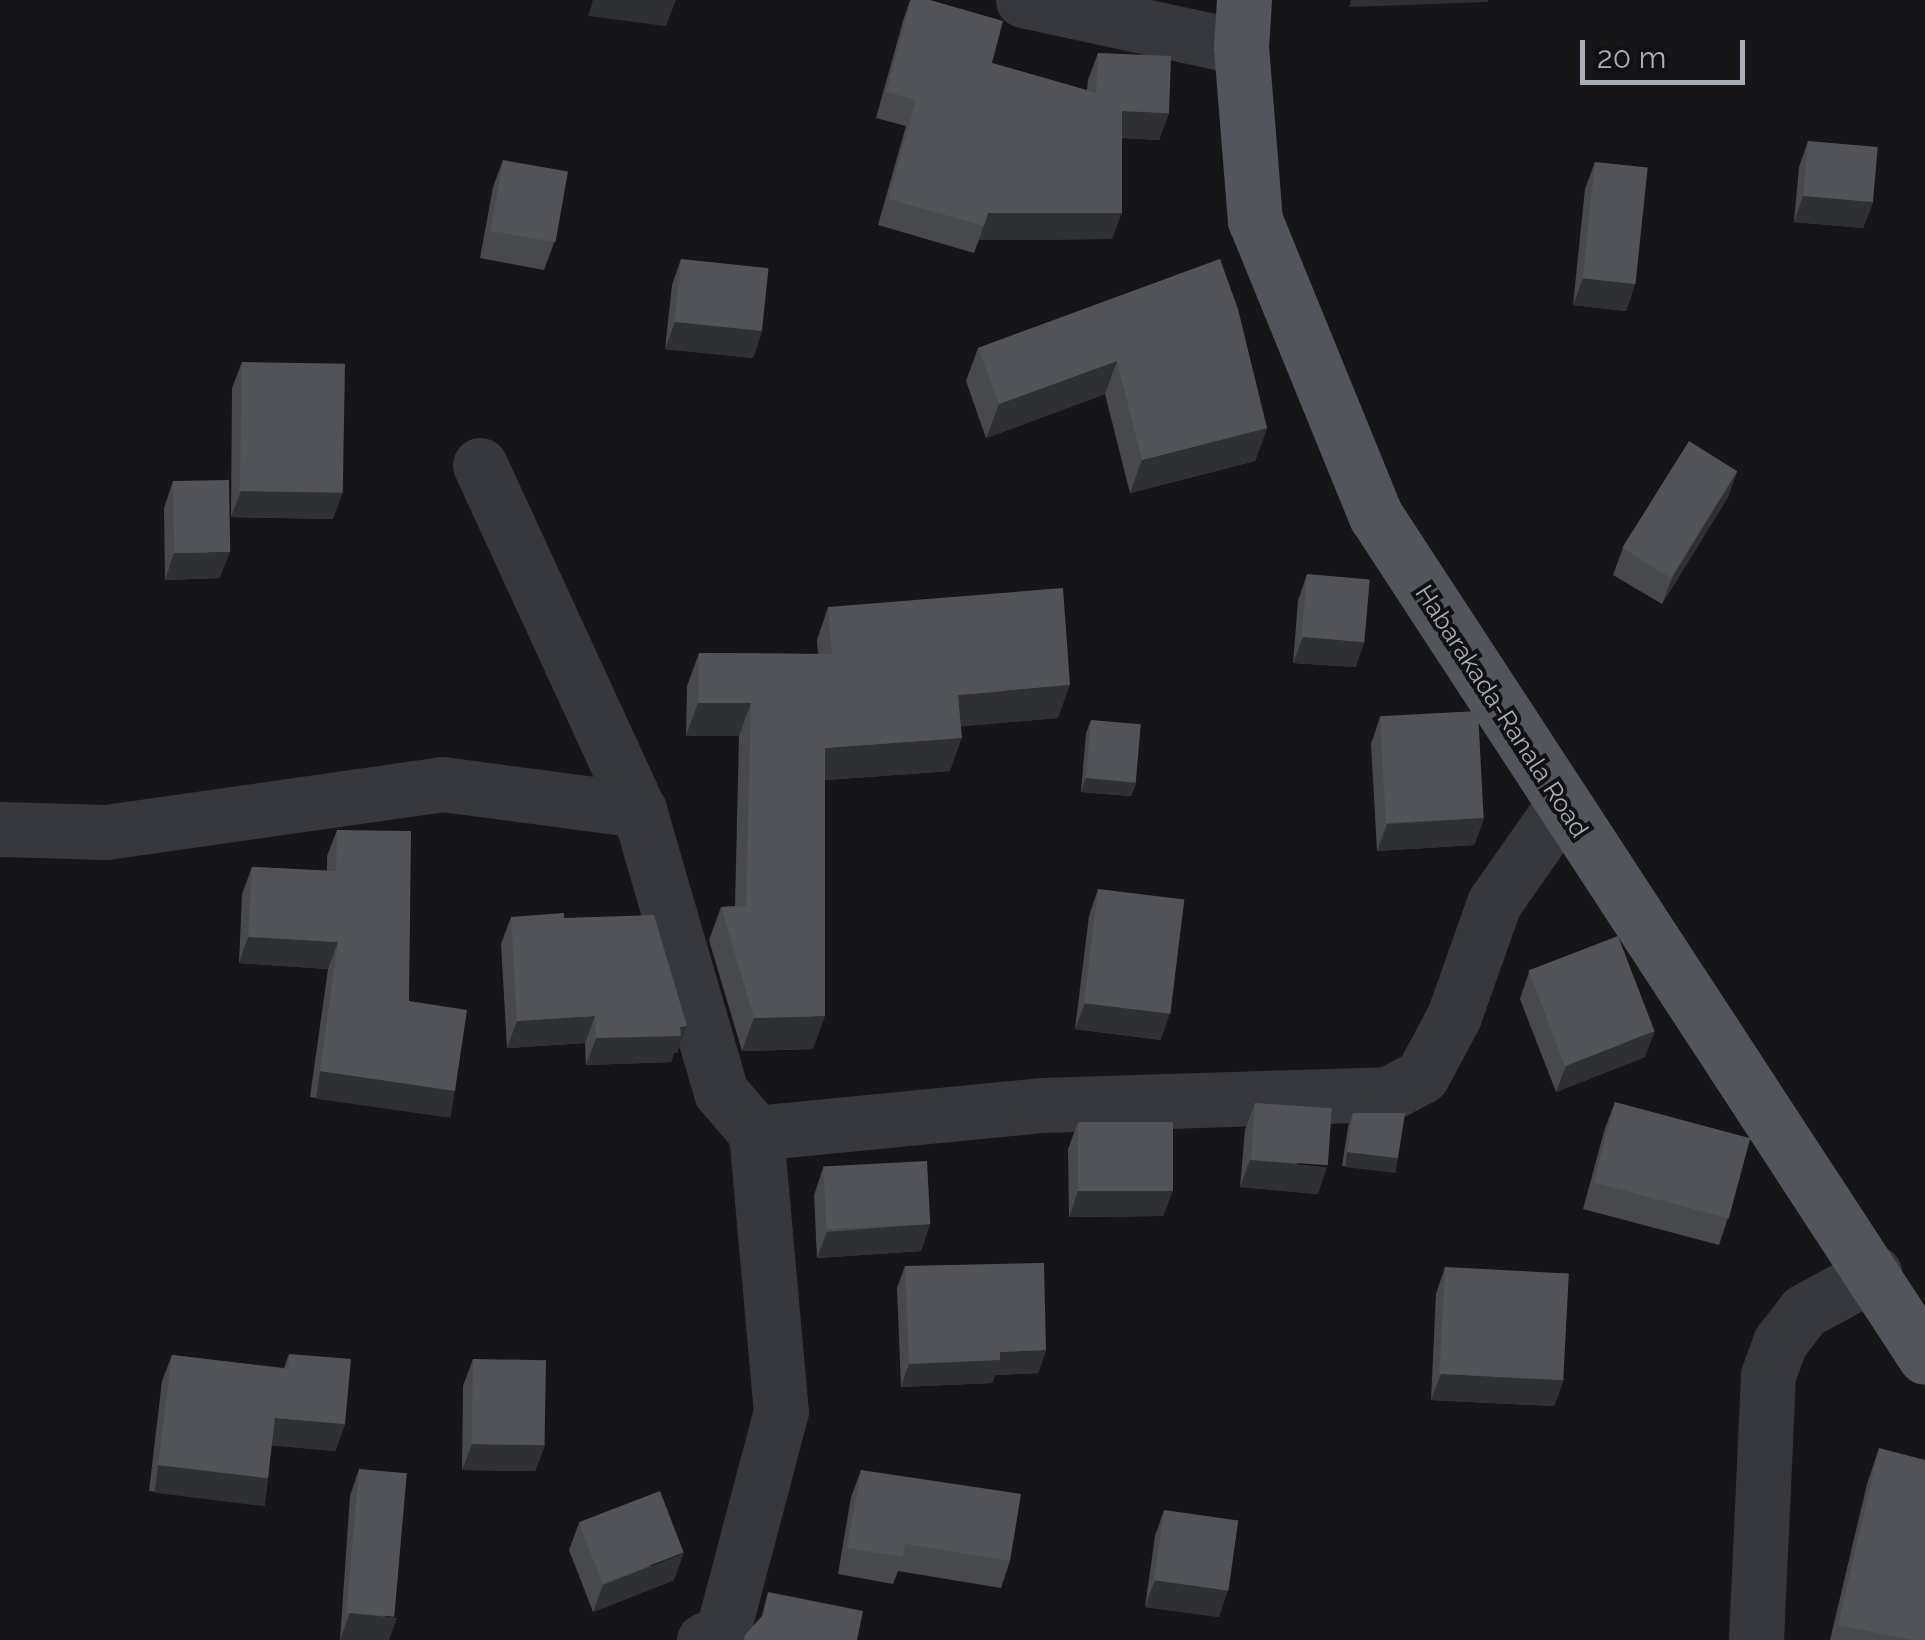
<!DOCTYPE html>
<style>
body{margin:0}
#map{position:relative;width:1925px;height:1640px;overflow:hidden;background:#161618;font-family:Raleway,sans-serif}
div>[style]{position:absolute}
[style*='--x']{left:calc(var(--x)*1px);top:calc(var(--y)*1px);width:calc(var(--w)*1px);rotate:calc(var(--a)*1deg)}
.minor>*{height:55px;margin:-27.5px;padding:0 27.5px;transform-origin:27.5px;border-radius:27.5px;background:#37383d}
.major>*{height:55px;margin:-27.5px;padding:0 27.5px;transform-origin:27.5px;border-radius:27.5px;background:#53555c}
.wall>*{inset:0;background:#47494d}
.shaded-wall>*{inset:0;background:#2f3033;transform-origin:0 0}
.building>*{inset:0;background:#525359;transform-origin:0 0}
span{translate:-50% -50%;white-space:nowrap;text-align:center;line-height:1.15;-webkit-text-stroke:8px #111113;paint-order:stroke}
.street-label{font-size:25px;color:#a8adb8}
.scale{position:absolute;left:1580px;top:40px;width:165px;height:45px;box-sizing:border-box;border:5px solid #a8adb8;border-top:0;padding-left:12px;font-size:30px;line-height:35px;white-space:nowrap;color:#a8adb8;-webkit-text-stroke:8px #111113;paint-order:stroke}
</style>
<div id="map">
<div class="minor">
<div style="--x:1023;--y:0;--w:223;--a:12.2"></div>
<div style="--x:480;--y:465;--w:380;--a:65.3"></div>
<div style="--x:639;--y:810;--w:294;--a:73.8"></div>
<div style="--x:721;--y:1092;--w:54;--a:49.5"></div>
<div style="--x:756;--y:1133;--w:279;--a:84.9"></div>
<div style="--x:781;--y:1411;--w:231;--a:104.8"></div>
<div style="--x:722;--y:1634;--w:19;--a:162"></div>
<div style="--x:0;--y:829;--w:106;--a:1.6"></div>
<div style="--x:106;--y:832;--w:339;--a:-8.1"></div>
<div style="--x:442;--y:784;--w:199;--a:7.5"></div>
<div style="--x:756;--y:1133;--w:287;--a:-5.6"></div>
<div style="--x:1042;--y:1105;--w:346;--a:-1.8"></div>
<div style="--x:1388;--y:1094;--w:38;--a:-28"></div>
<div style="--x:1422;--y:1076;--w:68;--a:-61.9"></div>
<div style="--x:1454;--y:1016;--w:120;--a:-70.5"></div>
<div style="--x:1494;--y:903;--w:118;--a:-55"></div>
<div style="--x:1756;--y:1640;--w:265;--a:-87.4"></div>
<div style="--x:1768;--y:1375;--w:35;--a:-70"></div>
<div style="--x:1780;--y:1342;--w:39;--a:-52"></div>
<div style="--x:1804;--y:1311;--w:80;--a:-28.5"></div>
</div>
<div class="major">
<div style="--x:1244;--y:0;--w:47;--a:93.7"></div>
<div style="--x:1241;--y:47;--w:174;--a:85.4"></div>
<div style="--x:1255;--y:220;--w:320;--a:67.8"></div>
<div style="--x:1376;--y:516;--w:1004;--a:56.86"></div>
</div>
<div class="wall">
<div style="clip-path:polygon(910px 0,992px 63px,1087px 90px,1088px 80px,1098px 53px,1169px 113px,1159px 140px,1122px 138px,1112px 239px,979px 240px,974px 253px,878px 225px,906px 126px,876px 118px,903px 21px)"></div>
<div style="clip-path:polygon(1808px 141px,1873px 202px,1863px 228px,1794px 222px,1799px 167px)"></div>
<div style="clip-path:polygon(503px 160px,554px 243px,544px 270px,480px 258px,493px 187px)"></div>
<div style="clip-path:polygon(1595px 162px,1635px 284px,1626px 311px,1573px 305px,1585px 189px)"></div>
<div style="clip-path:polygon(681px 259px,762px 331px,753px 358px,665px 349px,672px 285px)"></div>
<div style="clip-path:polygon(1220px 259px,1267px 428px,1255px 461px,1130px 493px,1105px 394px,986px 438px,966px 381px,978px 348px)"></div>
<div style="clip-path:polygon(242px 362px,333px 519px,231px 517px,232px 388px)"></div>
<div style="clip-path:polygon(1737px 471px,1728px 497px,1662px 604px,1613px 575px,1623px 548px)"></div>
<div style="clip-path:polygon(173px 481px,220px 578px,165px 580px,164px 508px)"></div>
<div style="clip-path:polygon(1307px 574px,1356px 667px,1293px 663px,1298px 601px)"></div>
<div style="clip-path:polygon(828px 607px,1058px 718px,961px 726px,950px 771px,825px 780px,813px 1049px,742px 1051px,709px 940px,721px 907px,735px 906px,739px 736px,686px 736px,687px 686px,699px 653px,818px 654px,817px 640px)"></div>
<div style="clip-path:polygon(1380px 717px,1484px 818px,1474px 845px,1377px 851px,1371px 744px)"></div>
<div style="clip-path:polygon(1091px 720px,1136px 783px,1131px 796px,1081px 792px,1086px 733px)"></div>
<div style="clip-path:polygon(337px 830px,409px 1001px,455px 1091px,446px 1117px,310px 1097px,328px 969px,239px 963px,242px 894px,252px 867px,327px 871px,327px 856px)"></div>
<div style="clip-path:polygon(1098px 889px,1161px 1040px,1075px 1029px,1089px 916px)"></div>
<div style="clip-path:polygon(511px 917px,564px 918px,687px 1026px,677px 1053px,674px 1053px,671px 1062px,586px 1065px,585px 1043px,507px 1048px,501px 944px)"></div>
<div style="clip-path:polygon(1529px 972px,1645px 1057px,1556px 1092px,1520px 999px)"></div>
<div style="clip-path:polygon(1615px 1102px,1728px 1218px,1719px 1245px,1583px 1209px,1605px 1128px)"></div>
<div style="clip-path:polygon(1255px 1103px,1318px 1194px,1240px 1187px,1245px 1130px)"></div>
<div style="clip-path:polygon(1353px 1113px,1398px 1158px,1393px 1172px,1342px 1166px,1348px 1127px)"></div>
<div style="clip-path:polygon(1078px 1122px,1173px 1190px,1163px 1216px,1069px 1217px,1068px 1149px)"></div>
<div style="clip-path:polygon(823px 1168px,930px 1224px,921px 1251px,817px 1258px,814px 1195px)"></div>
<div style="clip-path:polygon(905px 1266px,1046px 1350px,1038px 1373px,995px 1375px,992px 1383px,901px 1387px,897px 1288px)"></div>
<div style="clip-path:polygon(1445px 1267px,1564px 1379px,1554px 1406px,1431px 1400px,1436px 1294px)"></div>
<div style="clip-path:polygon(289px 1354px,345px 1424px,335px 1451px,271px 1445px,268px 1478px,258px 1504px,149px 1491px,162px 1381px,172px 1355px,284px 1368px)"></div>
<div style="clip-path:polygon(473px 1359px,545px 1445px,535px 1471px,462px 1470px,463px 1386px)"></div>
<div style="clip-path:polygon(1879px 1448px,1925px 1640px,1830px 1640px,1867px 1484px)"></div>
<div style="clip-path:polygon(359px 1469px,389px 1640px,340px 1640px,350px 1496px)"></div>
<div style="clip-path:polygon(861px 1470px,1010px 1561px,1001px 1588px,898px 1571px,893px 1584px,838px 1574px,851px 1497px)"></div>
<div style="clip-path:polygon(1164px 1510px,1219px 1617px,1145px 1607px,1155px 1536px)"></div>
<div style="clip-path:polygon(579px 1523px,674px 1580px,593px 1612px,569px 1550px)"></div>
</div>
<div class="shaded-wall">
<div style="clip-path:polygon(593px 0,676px 0,666px 26px,588px 16px)"></div>
<div style="clip-path:polygon(1351px 0,1488px 0,1488px 2px,1349px 7px)"></div>
<div style="clip-path:polygon(1122px 111px,1169px 113px,1159px 140px,1112px 137px)"></div>
<div style="clip-path:polygon(1803px 196px,1873px 202px,1863px 228px,1794px 222px)"></div>
<div style="clip-path:polygon(988px 213px,1122px 213px,1112px 239px,979px 240px)"></div>
<div style="clip-path:polygon(1583px 278px,1635px 284px,1626px 311px,1573px 305px)"></div>
<div style="clip-path:polygon(675px 322px,762px 331px,753px 358px,665px 349px)"></div>
<div style="clip-path:polygon(1117px 361px,1105px 394px,986px 438px,999px 404px)"></div>
<div style="clip-path:polygon(1267px 428px,1255px 461px,1130px 493px,1142px 460px)"></div>
<div style="clip-path:polygon(1737px 471px,1728px 497px,1662px 604px,1672px 578px)"></div>
<div style="clip-path:polygon(241px 491px,343px 492px,333px 519px,231px 517px)"></div>
<div style="clip-path:polygon(230px 552px,220px 578px,165px 580px,174px 553px)"></div>
<div style="clip-path:polygon(1303px 637px,1365px 640px,1356px 667px,1293px 663px)"></div>
<div style="clip-path:polygon(1070px 685px,1058px 718px,946px 728px,958px 695px)"></div>
<div style="clip-path:polygon(698px 703px,751px 703px,739px 736px,686px 736px)"></div>
<div style="clip-path:polygon(962px 738px,950px 771px,813px 781px,825px 748px)"></div>
<div style="clip-path:polygon(1086px 778px,1136px 783px,1131px 796px,1081px 792px)"></div>
<div style="clip-path:polygon(1484px 818px,1474px 845px,1377px 851px,1387px 824px)"></div>
<div style="clip-path:polygon(248px 937px,338px 942px,328px 969px,239px 963px)"></div>
<div style="clip-path:polygon(1085px 1003px,1170px 1013px,1161px 1040px,1075px 1029px)"></div>
<div style="clip-path:polygon(595px 1016px,585px 1043px,507px 1048px,517px 1021px)"></div>
<div style="clip-path:polygon(825px 1016px,813px 1049px,742px 1051px,754px 1018px)"></div>
<div style="clip-path:polygon(687px 1026px,677px 1053px,674px 1053px,671px 1062px,586px 1065px,596px 1038px)"></div>
<div style="clip-path:polygon(1655px 1031px,1645px 1057px,1556px 1092px,1566px 1066px)"></div>
<div style="left:320px;top:1071px;width:136px;height:28px;rotate:8deg"></div>
<div style="left:1347px;top:1152px;width:51px;height:15px;rotate:7deg"></div>
<div style="clip-path:polygon(1250px 1160px,1327px 1167px,1318px 1194px,1240px 1187px)"></div>
<div style="clip-path:polygon(1173px 1190px,1163px 1216px,1069px 1217px,1078px 1191px)"></div>
<div style="clip-path:polygon(930px 1224px,921px 1251px,817px 1258px,827px 1232px)"></div>
<div style="clip-path:polygon(1046px 1350px,1038px 1373px,995px 1375px,992px 1383px,901px 1387px,909px 1364px,1000px 1352px)"></div>
<div style="clip-path:polygon(1441px 1374px,1564px 1379px,1554px 1406px,1431px 1400px)"></div>
<div style="clip-path:polygon(275px 1418px,345px 1424px,335px 1451px,265px 1445px)"></div>
<div style="clip-path:polygon(472px 1444px,545px 1445px,535px 1471px,462px 1470px)"></div>
<div style="left:158px;top:1465px;width:111px;height:28px;rotate:7deg"></div>
<div style="clip-path:polygon(684px 1553px,674px 1580px,593px 1612px,603px 1585px)"></div>
<div style="clip-path:polygon(1155px 1580px,1228px 1590px,1219px 1617px,1145px 1607px)"></div>
<div style="clip-path:polygon(350px 1613px,397px 1618px,389px 1640px,340px 1640px)"></div>
</div>
<div class="building">
<div style="clip-path:polygon(911px 0,930px 0,1003px 21px,992px 63px,1096px 93px,1098px 53px,1171px 56px,1169px 113px,1122px 111px,1122px 213px,988px 213px,984px 226px,888px 199px,916px 100px,886px 92px)"></div>
<div style="left:1808px;top:141px;width:70px;height:55px;rotate:5deg"></div>
<div style="left:503px;top:160px;width:66px;height:72px;rotate:10deg"></div>
<div style="left:1595px;top:162px;width:53px;height:117px;rotate:6deg"></div>
<div style="left:681px;top:259px;width:88px;height:63px;rotate:6deg"></div>
<div style="clip-path:polygon(1220px 259px,1238px 309px,1267px 428px,1142px 460px,1117px 361px,999px 404px,978px 348px)"></div>
<div style="left:242px;top:362px;width:103px;height:129px;rotate:1deg"></div>
<div style="left:1689px;top:441px;width:57px;height:126px;rotate:32deg"></div>
<div style="left:229px;top:480px;width:72px;height:56px;rotate:89deg"></div>
<div style="left:1307px;top:574px;width:63px;height:63px;rotate:5deg"></div>
<div style="clip-path:polygon(1063px 588px,1070px 685px,958px 695px,962px 738px,825px 748px,825px 1016px,754px 1018px,721px 907px,746px 906px,751px 703px,698px 703px,699px 653px,832px 654px,828px 607px)"></div>
<div style="left:1478px;top:711px;width:107px;height:98px;rotate:87deg"></div>
<div style="left:1091px;top:720px;width:50px;height:58px;rotate:5deg"></div>
<div style="clip-path:polygon(337px 830px,411px 831px,409px 1001px,467px 1010px,455px 1091px,320px 1071px,338px 942px,248px 937px,252px 867px,336px 871px)"></div>
<div style="left:1098px;top:889px;width:87px;height:115px;rotate:7deg"></div>
<div style="clip-path:polygon(564px 913px,564px 918px,654px 915px,687px 1026px,680px 1027px,681px 1036px,596px 1038px,595px 1016px,517px 1021px,511px 917px)"></div>
<div style="left:1618px;top:936px;width:102px;height:96px;rotate:69deg"></div>
<div style="left:1615px;top:1102px;width:140px;height:83px;rotate:15deg"></div>
<div style="left:1255px;top:1103px;width:77px;height:57px;rotate:4deg"></div>
<div style="clip-path:polygon(1353px 1113px,1405px 1113px,1398px 1158px,1347px 1152px)"></div>
<div style="left:1078px;top:1122px;width:95px;height:69px"></div>
<div style="left:927px;top:1161px;width:63px;height:104px;rotate:87deg"></div>
<div style="clip-path:polygon(1044px 1263px,1046px 1350px,1000px 1352px,1000px 1360px,909px 1364px,905px 1266px)"></div>
<div style="left:1445px;top:1267px;width:124px;height:107px;rotate:3deg"></div>
<div style="clip-path:polygon(289px 1354px,351px 1359px,345px 1424px,275px 1418px,268px 1478px,158px 1465px,172px 1355px,288px 1369px)"></div>
<div style="left:473px;top:1359px;width:73px;height:85px;rotate:1deg"></div>
<div style="clip-path:polygon(1879px 1448px,1925px 1460px,1925px 1640px,1912px 1640px,1838px 1625px)"></div>
<div style="left:359px;top:1469px;width:48px;height:144px;rotate:5deg"></div>
<div style="clip-path:polygon(861px 1470px,1021px 1494px,1010px 1561px,905px 1544px,903px 1557px,847px 1548px)"></div>
<div style="left:660px;top:1491px;width:66px;height:87px;rotate:69deg"></div>
<div style="left:1164px;top:1510px;width:75px;height:71px;rotate:8deg"></div>
<div style="clip-path:polygon(768px 1592px,863px 1611px,857px 1640px,744px 1640px,745px 1635px,762px 1616px)"></div>
</div>
<div class="street-label">
<span style="left:1502px;top:711px;rotate:57deg">Habarakada-Ranala Road</span>
</div>
<div class="scale">20 m</div>
</div>
